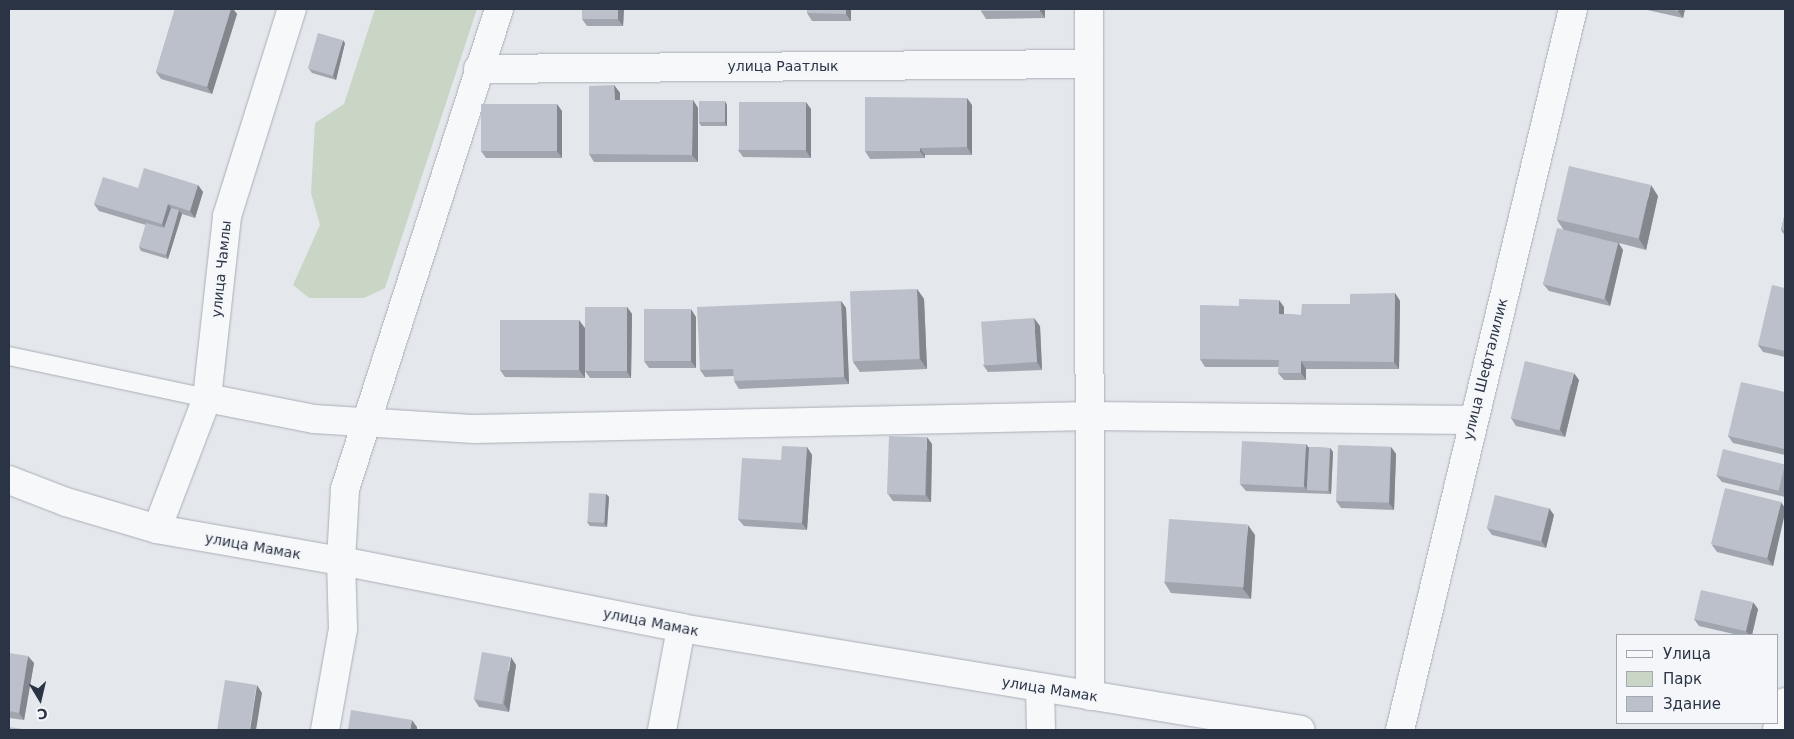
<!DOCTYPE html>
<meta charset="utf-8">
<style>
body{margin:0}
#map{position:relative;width:1794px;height:739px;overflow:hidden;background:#e4e7ec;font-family:"DejaVu Sans",sans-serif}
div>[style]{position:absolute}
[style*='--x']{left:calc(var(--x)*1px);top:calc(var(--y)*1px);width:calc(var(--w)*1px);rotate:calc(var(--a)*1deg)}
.green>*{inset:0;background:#c9d6c5}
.roads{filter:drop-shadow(0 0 1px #a9aeb7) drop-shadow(0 0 1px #a9aeb7)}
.lane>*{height:18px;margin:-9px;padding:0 9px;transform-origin:9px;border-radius:9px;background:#f7f8fa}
.street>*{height:28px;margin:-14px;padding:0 14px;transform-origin:14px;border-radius:14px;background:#f7f8fa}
.wall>*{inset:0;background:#a1a5ae}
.shaded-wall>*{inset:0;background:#83868d}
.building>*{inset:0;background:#bbc0ca;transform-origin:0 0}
span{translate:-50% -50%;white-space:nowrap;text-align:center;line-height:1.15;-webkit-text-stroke:4.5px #f4f6f9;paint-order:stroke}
.street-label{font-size:14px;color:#2b3445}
.frame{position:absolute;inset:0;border:10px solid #2b3445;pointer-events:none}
.legend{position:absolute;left:1616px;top:634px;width:162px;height:90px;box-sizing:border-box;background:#f4f6f9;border:1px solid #a4a8b1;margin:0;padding:6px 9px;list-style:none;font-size:15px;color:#2b3445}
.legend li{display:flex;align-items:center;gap:10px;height:25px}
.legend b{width:25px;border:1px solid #a4a8b1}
.north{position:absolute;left:15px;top:674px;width:50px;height:50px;-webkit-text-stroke:4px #f4f6f9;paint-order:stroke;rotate:171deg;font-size:14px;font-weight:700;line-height:20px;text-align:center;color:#2b3445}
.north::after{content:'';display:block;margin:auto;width:18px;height:22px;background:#2b3445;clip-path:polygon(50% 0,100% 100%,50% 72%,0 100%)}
</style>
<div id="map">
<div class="green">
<div style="clip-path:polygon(375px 9px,477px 9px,385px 288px,364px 298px,309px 298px,293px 285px,320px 225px,311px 193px,315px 123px,344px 104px)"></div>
</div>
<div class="roads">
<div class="lane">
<div style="--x:9;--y:356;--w:202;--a:12"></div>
</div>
<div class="street">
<div style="--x:1089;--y:9;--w:687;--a:89.92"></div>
<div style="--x:478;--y:69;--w:610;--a:-0.47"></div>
<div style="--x:207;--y:398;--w:109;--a:11.1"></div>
<div style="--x:314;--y:419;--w:161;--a:3.6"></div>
<div style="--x:475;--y:429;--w:616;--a:-1.21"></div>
<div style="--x:1091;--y:416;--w:381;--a:0.6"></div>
<div style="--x:9;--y:480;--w:61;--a:21.1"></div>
<div style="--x:66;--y:502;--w:95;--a:16.5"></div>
<div style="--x:157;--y:529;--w:187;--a:9.9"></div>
<div style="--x:341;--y:561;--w:347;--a:11.1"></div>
<div style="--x:681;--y:628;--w:628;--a:9.34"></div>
<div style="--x:157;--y:529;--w:140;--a:-69.1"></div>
<div style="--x:207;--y:398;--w:183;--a:-83.7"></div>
<div style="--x:227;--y:216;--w:217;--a:-72.6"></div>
<div style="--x:1040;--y:688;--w:42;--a:88.6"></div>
<div style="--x:325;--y:730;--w:103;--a:-79.9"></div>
<div style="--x:343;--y:629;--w:68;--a:-91.7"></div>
<div style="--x:341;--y:561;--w:72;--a:-86.8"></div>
<div style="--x:345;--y:489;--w:504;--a:-72.21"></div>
<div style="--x:662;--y:730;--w:104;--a:-79.4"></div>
<div style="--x:1400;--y:730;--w:741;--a:-76.51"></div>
<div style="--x:1777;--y:730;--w:29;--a:-74"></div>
</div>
</div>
<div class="wall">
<div style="clip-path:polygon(175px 9px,233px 9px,237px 14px,212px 94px,161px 79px,156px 72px)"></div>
<div style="clip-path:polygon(624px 9px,623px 26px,587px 26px,582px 19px)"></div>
<div style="clip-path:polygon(851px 9px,851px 21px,812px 21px,807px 13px)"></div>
<div style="clip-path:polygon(1045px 9px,1045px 18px,986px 19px,981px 11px)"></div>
<div style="clip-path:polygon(1643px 9px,1685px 9px,1683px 18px)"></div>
<div style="clip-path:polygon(345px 43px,336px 80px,312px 73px,309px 69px)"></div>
<div style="clip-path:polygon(614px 85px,620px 93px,620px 100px,693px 100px,698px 108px,698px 162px,594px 162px,589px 154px)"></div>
<div style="clip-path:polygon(727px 105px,727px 126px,701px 126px,699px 122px)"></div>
<div style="clip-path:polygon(972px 105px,972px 155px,925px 155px,925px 158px,870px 159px,865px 151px)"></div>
<div style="clip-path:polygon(811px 109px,811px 158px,743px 157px,738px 150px)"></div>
<div style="clip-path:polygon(562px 111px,562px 158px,486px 158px,481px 151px)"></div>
<div style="clip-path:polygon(198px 185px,203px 192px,195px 218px,182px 214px,168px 259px,141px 251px,139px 247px,146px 225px,99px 211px,94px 204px,138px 188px)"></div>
<div style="clip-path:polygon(1658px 196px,1646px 250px,1619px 243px,1623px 250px,1610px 306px,1549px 291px,1543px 284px,1563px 229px,1557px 220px)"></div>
<div style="clip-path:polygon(1785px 213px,1785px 236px,1781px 230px)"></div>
<div style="clip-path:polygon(1785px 288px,1785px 357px,1763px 352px,1758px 345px)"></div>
<div style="clip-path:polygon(917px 289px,924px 299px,927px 369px,860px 372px,853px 362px)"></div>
<div style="clip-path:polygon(1395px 293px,1400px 301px,1399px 369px,1306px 369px,1306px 380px,1284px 380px,1278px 373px,1279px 367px,1205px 367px,1200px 359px,1284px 307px,1284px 314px,1301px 315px,1350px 304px)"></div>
<div style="clip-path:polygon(841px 301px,846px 308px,849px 384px,739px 389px,734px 381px,734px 376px,705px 377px,700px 370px)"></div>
<div style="clip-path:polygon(627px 307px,632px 314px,631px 378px,590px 378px,585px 371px)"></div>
<div style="clip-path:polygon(696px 317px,696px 368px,649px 368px,644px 361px)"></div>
<div style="clip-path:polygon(579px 320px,585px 378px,505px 377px,500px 370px)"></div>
<div style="clip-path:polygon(1040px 326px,1042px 370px,988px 372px,983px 365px)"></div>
<div style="clip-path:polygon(1579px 380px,1565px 437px,1516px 426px,1511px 418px)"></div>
<div style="clip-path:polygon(1785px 392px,1785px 455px,1733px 443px,1728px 436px)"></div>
<div style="clip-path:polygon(932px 444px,931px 502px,893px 501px,888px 494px)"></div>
<div style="clip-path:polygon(807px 447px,812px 455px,807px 530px,744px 526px,738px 519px,781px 460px)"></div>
<div style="clip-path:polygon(1309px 447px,1330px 448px,1333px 452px,1331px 494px,1246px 491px,1240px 484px)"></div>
<div style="clip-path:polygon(1391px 447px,1396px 454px,1394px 510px,1341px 508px,1336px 501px)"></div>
<div style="clip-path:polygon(1785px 464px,1785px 497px,1722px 482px,1716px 475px)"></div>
<div style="clip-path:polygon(606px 494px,609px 497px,607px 527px,590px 526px,587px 522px)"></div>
<div style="clip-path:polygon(1785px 508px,1773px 566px,1717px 552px,1712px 545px)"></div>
<div style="clip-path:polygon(1554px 515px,1546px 548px,1492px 535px,1487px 528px)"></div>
<div style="clip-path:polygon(1255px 535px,1251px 599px,1171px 593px,1164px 582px)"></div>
<div style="clip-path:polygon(1758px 609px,1752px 635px,1738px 635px,1699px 626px,1694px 619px)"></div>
<div style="clip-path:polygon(9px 653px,34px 663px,24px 720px,9px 718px)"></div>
<div style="clip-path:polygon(516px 665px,509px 712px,479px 707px,474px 699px)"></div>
</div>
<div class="shaded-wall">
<div style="clip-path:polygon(231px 9px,233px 9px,237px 14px,212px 94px,207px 87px)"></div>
<div style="clip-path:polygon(618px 9px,624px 9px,623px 26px,618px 19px)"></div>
<div style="clip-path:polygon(846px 9px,851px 9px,851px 21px,846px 14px)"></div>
<div style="clip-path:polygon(1040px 9px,1045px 9px,1045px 18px,1040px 11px)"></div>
<div style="clip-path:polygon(1679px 9px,1685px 9px,1683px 18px,1678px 11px)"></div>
<div style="clip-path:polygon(343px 40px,345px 43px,336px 80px,333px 76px)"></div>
<div style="clip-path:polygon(614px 85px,620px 93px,620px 108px,615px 100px)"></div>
<div style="clip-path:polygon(967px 98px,972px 105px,972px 155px,967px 147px)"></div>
<div style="clip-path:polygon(693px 100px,698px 108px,698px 162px,692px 155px)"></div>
<div style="clip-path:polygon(725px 101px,727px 105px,727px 126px,724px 122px)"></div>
<div style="clip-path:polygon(806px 102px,811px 109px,811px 158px,806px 151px)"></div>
<div style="clip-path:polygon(557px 104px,562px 111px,562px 158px,557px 151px)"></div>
<div style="clip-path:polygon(920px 148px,925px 155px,925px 158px,920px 151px)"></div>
<div style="clip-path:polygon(198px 185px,203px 192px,195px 218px,190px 211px)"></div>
<div style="clip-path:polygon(1651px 185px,1658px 196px,1646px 250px,1639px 239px)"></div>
<div style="clip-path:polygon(168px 204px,173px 211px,167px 232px,162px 224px)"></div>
<div style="clip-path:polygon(179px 210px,182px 214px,168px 259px,166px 255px)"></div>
<div style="clip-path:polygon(1618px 243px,1623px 250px,1610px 306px,1605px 298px)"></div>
<div style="clip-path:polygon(917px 289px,924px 299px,927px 369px,920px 359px)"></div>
<div style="clip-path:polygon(1395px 293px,1400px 301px,1399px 369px,1394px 362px)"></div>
<div style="clip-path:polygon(1279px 300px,1284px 307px,1284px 322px,1279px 314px)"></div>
<div style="clip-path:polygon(841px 301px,846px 308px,849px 384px,844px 377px)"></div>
<div style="clip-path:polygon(627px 307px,632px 314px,631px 378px,626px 370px)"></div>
<div style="clip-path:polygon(691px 309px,696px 317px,696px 368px,691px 361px)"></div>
<div style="clip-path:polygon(1034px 318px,1040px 326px,1042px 370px,1037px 362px)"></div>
<div style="clip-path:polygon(579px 320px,585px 328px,585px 378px,579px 370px)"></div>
<div style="clip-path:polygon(1301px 361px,1306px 369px,1306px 380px,1301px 373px)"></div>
<div style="clip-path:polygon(1574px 373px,1579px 380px,1565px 437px,1560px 430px)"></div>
<div style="clip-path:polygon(927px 437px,932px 444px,931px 502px,926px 495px)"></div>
<div style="clip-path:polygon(1306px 444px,1311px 451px,1307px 490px,1304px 486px)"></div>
<div style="clip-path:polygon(807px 447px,812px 455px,807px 530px,802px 523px)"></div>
<div style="clip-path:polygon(1391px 447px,1396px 454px,1394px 510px,1389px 503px)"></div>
<div style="clip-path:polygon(1330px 448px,1333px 452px,1331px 494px,1329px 491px)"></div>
<div style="clip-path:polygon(606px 494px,609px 497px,607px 527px,604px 523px)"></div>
<div style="clip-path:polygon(1781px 502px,1785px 508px,1785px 513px,1773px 566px,1767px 558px)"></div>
<div style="clip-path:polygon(1549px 508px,1554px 515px,1546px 548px,1541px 540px)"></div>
<div style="clip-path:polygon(1248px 525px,1255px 535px,1251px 599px,1243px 589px)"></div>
<div style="clip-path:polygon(1753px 602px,1758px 609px,1752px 635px,1749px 635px,1746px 631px)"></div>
<div style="clip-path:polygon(28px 656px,34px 663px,24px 720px,19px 713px)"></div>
<div style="clip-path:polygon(511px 657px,516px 665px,509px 712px,504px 704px)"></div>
<div style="clip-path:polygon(257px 685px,262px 693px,256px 730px,250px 730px)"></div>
<div style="clip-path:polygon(412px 720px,417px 727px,417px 730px,410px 730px)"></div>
</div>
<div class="building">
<div style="clip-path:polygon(175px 9px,231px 9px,207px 87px,156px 72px)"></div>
<div style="left:582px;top:9px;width:36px;height:10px"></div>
<div style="clip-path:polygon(807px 9px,846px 9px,846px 14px,807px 13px)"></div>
<div style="left:981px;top:9px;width:59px;height:2px"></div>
<div style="clip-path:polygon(1670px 9px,1679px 9px,1678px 11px)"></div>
<div style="left:318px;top:33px;width:26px;height:37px;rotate:16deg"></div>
<div style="clip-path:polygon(614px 85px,615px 100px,693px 100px,692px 155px,589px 154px,589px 86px)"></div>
<div style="clip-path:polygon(865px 97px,967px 98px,967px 147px,920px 148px,920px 151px,865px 151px)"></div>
<div style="left:699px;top:101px;width:26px;height:21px"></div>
<div style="left:739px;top:102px;width:67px;height:48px"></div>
<div style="left:481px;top:104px;width:76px;height:47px"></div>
<div style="left:1569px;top:166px;width:84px;height:55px;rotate:13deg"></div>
<div style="clip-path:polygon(144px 168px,198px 185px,190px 211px,168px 204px,162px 224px,94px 204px,103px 177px,138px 188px)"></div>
<div style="clip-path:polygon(171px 208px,179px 210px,166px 255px,139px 247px,146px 223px,164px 228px)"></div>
<div style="clip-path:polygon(1785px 213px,1785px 231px,1781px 230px)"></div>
<div style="left:1557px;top:228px;width:63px;height:58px;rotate:14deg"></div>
<div style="clip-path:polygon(1772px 285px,1785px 288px,1785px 351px,1758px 345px)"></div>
<div style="left:917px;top:289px;width:70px;height:67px;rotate:88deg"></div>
<div style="clip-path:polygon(1395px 293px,1394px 362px,1301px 361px,1301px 373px,1278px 373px,1279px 360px,1200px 359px,1200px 305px,1239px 306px,1239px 299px,1279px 300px,1279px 314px,1301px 315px,1302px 304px,1350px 304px,1350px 294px)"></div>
<div style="clip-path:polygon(841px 301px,844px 377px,734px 381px,733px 369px,700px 370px,697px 307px)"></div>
<div style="left:585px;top:307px;width:42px;height:64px"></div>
<div style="left:644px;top:309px;width:47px;height:52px"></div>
<div style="left:1034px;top:318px;width:44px;height:53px;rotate:86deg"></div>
<div style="left:500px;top:320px;width:79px;height:50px"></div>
<div style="left:1525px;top:361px;width:50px;height:59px;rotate:14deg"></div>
<div style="clip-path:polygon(1741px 382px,1785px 392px,1785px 449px,1728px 436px)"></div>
<div style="left:889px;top:436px;width:38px;height:58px;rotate:2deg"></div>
<div style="left:1242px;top:441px;width:64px;height:43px;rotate:3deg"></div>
<div style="left:1338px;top:445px;width:53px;height:56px;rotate:2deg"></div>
<div style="clip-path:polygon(782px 446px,807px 447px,802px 523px,738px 519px,742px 458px,781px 460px)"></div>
<div style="left:1309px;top:447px;width:21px;height:43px;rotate:3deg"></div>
<div style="left:1723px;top:449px;width:64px;height:27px;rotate:14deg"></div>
<div style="left:1725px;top:488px;width:58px;height:58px;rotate:14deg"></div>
<div style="left:589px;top:493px;width:17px;height:29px;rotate:3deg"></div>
<div style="left:1495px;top:495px;width:56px;height:34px;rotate:14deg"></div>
<div style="left:1169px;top:519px;width:79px;height:63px;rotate:4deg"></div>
<div style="left:1701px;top:590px;width:53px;height:30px;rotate:13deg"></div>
<div style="left:482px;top:652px;width:29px;height:48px;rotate:10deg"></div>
<div style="clip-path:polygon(9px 653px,28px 656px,19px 713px,9px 711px)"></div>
<div style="left:225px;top:680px;width:32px;height:51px;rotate:9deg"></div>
<div style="clip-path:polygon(351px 710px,412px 720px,410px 730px,348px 730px)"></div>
<div style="clip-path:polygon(9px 727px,22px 729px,22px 730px,9px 730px)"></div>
</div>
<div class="street-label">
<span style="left:783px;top:66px">улица Раатлык</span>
<span style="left:221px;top:269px;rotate:-84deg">улица Чамлы</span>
<span style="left:1485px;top:369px;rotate:-76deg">улица Шефталилик</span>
<span style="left:253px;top:546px;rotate:10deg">улица Мамак</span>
<span style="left:651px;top:622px;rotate:11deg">улица Мамак</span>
<span style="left:1050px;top:689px;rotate:9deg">улица Мамак</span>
</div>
<div class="frame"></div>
<ul class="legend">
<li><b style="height:6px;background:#f7f8fa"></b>Улица</li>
<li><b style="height:14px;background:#c9d6c5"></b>Парк</li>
<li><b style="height:14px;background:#bbc0ca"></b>Здание</li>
</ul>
<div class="north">С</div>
</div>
